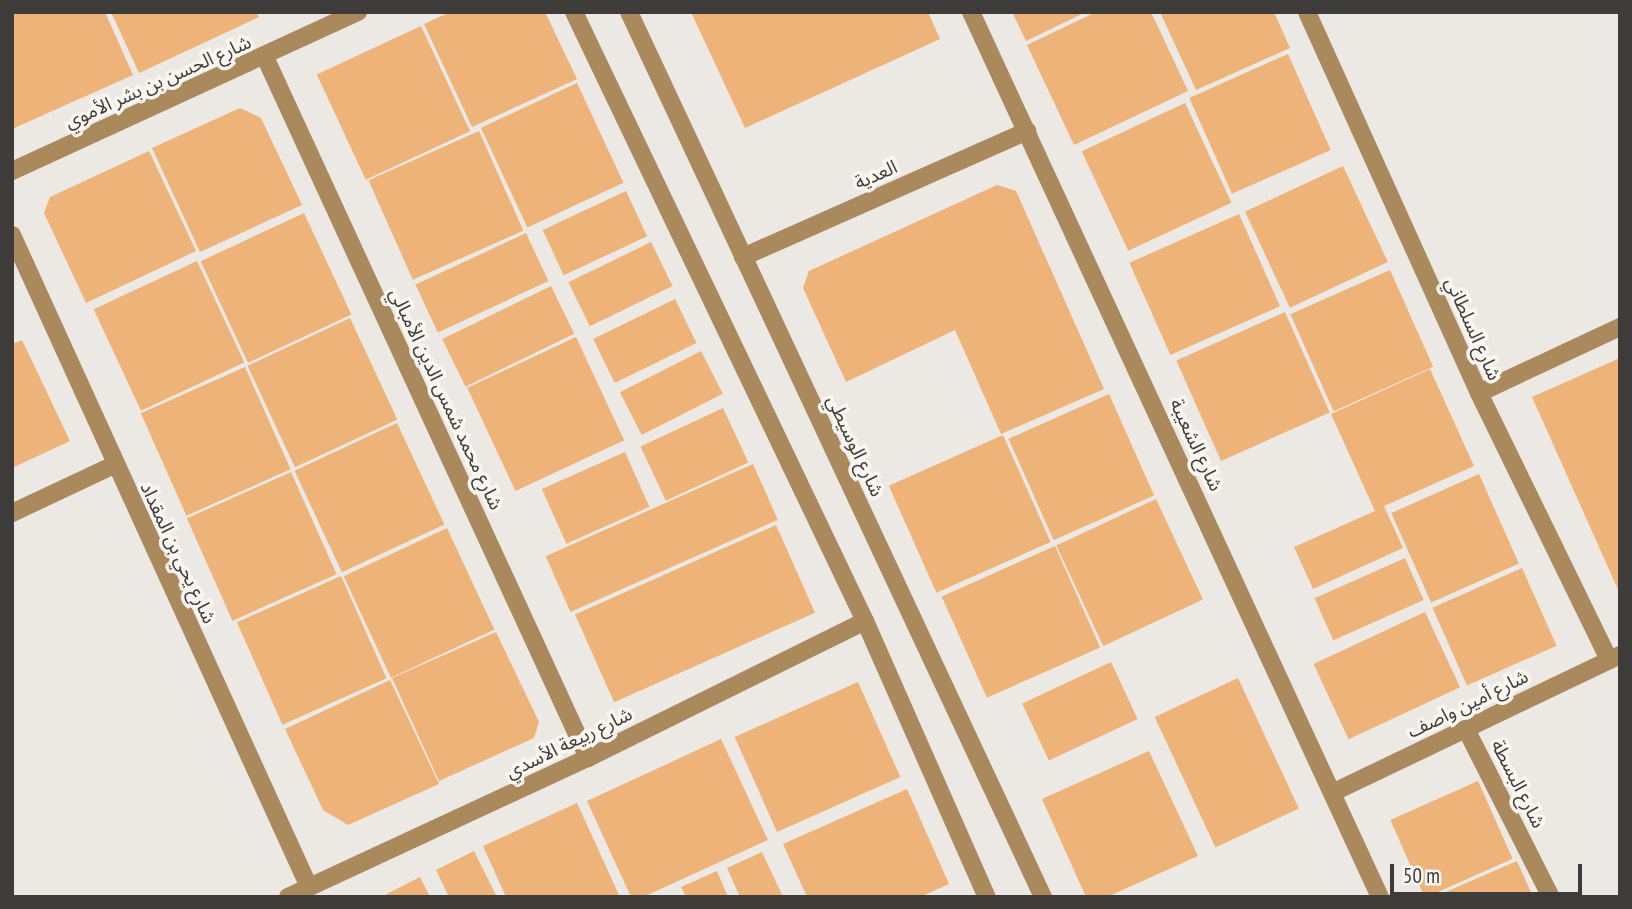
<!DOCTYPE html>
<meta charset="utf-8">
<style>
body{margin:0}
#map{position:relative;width:1632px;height:909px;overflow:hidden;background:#ece8e4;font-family:"PT Sans Narrow","Noto Sans Arabic",sans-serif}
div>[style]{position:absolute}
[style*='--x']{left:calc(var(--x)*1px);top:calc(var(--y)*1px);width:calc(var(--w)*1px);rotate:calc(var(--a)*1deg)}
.building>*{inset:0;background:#edb379;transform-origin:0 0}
.minor>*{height:18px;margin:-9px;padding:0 9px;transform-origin:9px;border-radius:9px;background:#aa895d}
span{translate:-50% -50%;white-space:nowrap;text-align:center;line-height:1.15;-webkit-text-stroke:7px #f9f5f1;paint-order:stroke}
.street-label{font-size:19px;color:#3d3c3a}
.frame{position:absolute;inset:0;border:14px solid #3d3c3a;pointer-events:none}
.scale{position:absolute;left:1390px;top:864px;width:192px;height:32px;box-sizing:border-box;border:4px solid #3d3c3a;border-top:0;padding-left:9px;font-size:21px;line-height:24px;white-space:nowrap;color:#3d3c3a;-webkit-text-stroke:5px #f9f5f1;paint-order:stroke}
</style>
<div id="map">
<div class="building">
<div style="clip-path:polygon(12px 12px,105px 12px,133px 75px,12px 129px)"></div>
<div style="clip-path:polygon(111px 12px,256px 12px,259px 17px,139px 73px)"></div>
<div style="clip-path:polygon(450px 12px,545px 12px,577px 79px,472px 127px,424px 24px)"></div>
<div style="clip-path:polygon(691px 12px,928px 12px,940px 39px,745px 128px)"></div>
<div style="clip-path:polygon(1012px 12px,1086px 12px,1026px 41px)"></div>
<div style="clip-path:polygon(1096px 12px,1151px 12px,1188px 91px,1074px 145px,1027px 45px)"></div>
<div style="clip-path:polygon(1160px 12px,1274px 12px,1290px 48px,1196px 90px)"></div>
<div style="left:421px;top:26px;width:116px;height:115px;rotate:65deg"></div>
<div style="left:1288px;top:54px;width:105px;height:108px;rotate:66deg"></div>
<div style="left:577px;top:83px;width:110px;height:106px;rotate:65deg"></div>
<div style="left:1185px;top:103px;width:110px;height:114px;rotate:65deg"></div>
<div style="clip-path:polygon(240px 108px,261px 118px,302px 205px,200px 252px,152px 148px)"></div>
<div style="left:479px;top:131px;width:109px;height:121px;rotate:66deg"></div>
<div style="clip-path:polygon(149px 151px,196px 251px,86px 303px,44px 213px,50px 197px)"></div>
<div style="left:1343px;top:166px;width:106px;height:108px;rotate:65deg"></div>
<div style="clip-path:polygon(997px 185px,1016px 191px,1104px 389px,1001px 434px,955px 330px,846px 382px,803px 288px,809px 271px)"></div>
<div style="left:626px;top:191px;width:50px;height:92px;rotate:65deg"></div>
<div style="left:304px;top:213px;width:112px;height:114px;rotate:65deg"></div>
<div style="left:1239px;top:214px;width:101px;height:120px;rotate:66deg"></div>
<div style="left:526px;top:233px;width:53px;height:122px;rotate:65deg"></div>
<div style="left:651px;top:242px;width:49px;height:92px;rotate:64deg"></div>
<div style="left:197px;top:261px;width:112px;height:114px;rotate:65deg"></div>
<div style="left:1390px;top:270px;width:106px;height:109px;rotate:66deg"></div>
<div style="left:551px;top:286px;width:53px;height:121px;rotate:64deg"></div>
<div style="left:675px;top:299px;width:49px;height:91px;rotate:64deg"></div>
<div style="left:1285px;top:312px;width:110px;height:119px;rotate:66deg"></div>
<div style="left:350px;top:318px;width:112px;height:113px;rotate:65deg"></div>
<div style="left:576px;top:337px;width:114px;height:120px;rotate:65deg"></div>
<div style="clip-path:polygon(22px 340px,70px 441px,12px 468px,12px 344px)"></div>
<div style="left:701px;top:351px;width:48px;height:91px;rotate:63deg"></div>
<div style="clip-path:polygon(1620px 358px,1620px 594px,1532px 397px)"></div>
<div style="left:245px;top:367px;width:112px;height:114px;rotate:66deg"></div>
<div style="clip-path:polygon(1430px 369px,1474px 466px,1384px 506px,1403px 548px,1313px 589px,1294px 547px,1375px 511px,1331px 414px)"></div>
<div style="left:1109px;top:394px;width:111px;height:110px;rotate:66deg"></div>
<div style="left:723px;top:408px;width:60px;height:91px;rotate:65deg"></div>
<div style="left:397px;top:423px;width:112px;height:113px;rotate:65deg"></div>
<div style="left:1003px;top:435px;width:117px;height:125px;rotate:66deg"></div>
<div style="left:625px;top:452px;width:60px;height:91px;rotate:66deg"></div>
<div style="left:753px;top:464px;width:61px;height:227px;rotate:66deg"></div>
<div style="left:291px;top:472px;width:112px;height:114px;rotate:66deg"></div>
<div style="left:1479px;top:474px;width:98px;height:96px;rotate:66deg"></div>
<div style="left:1156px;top:499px;width:111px;height:110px;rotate:65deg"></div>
<div style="left:776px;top:525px;width:96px;height:220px;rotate:66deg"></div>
<div style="left:447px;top:528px;width:112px;height:114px;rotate:65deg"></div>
<div style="left:1055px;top:546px;width:111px;height:124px;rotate:66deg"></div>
<div style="left:1405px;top:558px;width:46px;height:99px;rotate:66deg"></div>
<div style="left:1522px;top:568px;width:85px;height:98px;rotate:66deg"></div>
<div style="left:341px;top:576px;width:112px;height:114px;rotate:66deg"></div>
<div style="left:1425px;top:612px;width:83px;height:123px;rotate:65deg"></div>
<div style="clip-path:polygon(496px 632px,539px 722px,534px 738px,439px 781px,392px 678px)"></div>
<div style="left:1111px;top:662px;width:63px;height:98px;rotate:65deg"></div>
<div style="left:1238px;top:678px;width:144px;height:92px;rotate:65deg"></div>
<div style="clip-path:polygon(390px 680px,439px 784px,348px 825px,323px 810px,285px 729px)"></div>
<div style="left:858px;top:682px;width:104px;height:135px;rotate:66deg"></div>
<div style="clip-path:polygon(721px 739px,768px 840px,643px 897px,631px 897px,587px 801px)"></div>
<div style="clip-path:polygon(1149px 751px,1198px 856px,1107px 897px,1086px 897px,1042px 799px)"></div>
<div style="left:1478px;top:781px;width:85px;height:96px;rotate:66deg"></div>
<div style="clip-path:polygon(907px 789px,949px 884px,920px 897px,807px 897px,783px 844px)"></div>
<div style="clip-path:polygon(577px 803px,620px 897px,506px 897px,483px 846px)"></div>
<div style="clip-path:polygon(474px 851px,497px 897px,449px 897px,436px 870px)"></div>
<div style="clip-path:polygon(762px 852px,783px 897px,740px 897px,727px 868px)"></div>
<div style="clip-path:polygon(1517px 861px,1533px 897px,1434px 897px)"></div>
<div style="clip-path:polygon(717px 871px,728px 897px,686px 897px,681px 887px)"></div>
<div style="clip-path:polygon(420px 877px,430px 897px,381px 897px)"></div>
</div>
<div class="minor">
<div style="--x:574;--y:12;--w:675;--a:64.46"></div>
<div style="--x:865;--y:621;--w:302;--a:66.2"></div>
<div style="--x:629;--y:12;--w:977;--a:64.93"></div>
<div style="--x:971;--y:12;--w:975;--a:65.2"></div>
<div style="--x:1307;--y:12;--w:418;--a:65.7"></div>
<div style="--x:1479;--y:393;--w:297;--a:64"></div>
<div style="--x:265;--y:57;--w:772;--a:65.26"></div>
<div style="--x:12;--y:171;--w:381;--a:-24.7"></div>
<div style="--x:12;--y:235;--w:716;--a:65.51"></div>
<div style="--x:743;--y:257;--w:311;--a:-23.9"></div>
<div style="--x:1479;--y:393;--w:156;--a:-25.1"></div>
<div style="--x:12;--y:513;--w:113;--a:-25.2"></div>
<div style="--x:1466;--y:729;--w:188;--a:63.2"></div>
<div style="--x:1334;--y:792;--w:317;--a:-25.6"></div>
<div style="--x:288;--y:897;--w:331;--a:-24.9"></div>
<div style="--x:588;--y:758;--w:309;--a:-26.3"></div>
</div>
<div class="street-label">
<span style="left:158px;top:82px;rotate:-24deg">شارع الحسن بن بشر الأموي</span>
<span style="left:876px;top:175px;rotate:-24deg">العدية</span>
<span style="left:1473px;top:329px;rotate:66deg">شارع السلطاني</span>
<span style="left:446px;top:399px;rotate:65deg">شارع محمد شمس الدين الأمبالي</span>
<span style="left:1196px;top:445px;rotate:65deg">شارع الشعيبة</span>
<span style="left:855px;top:446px;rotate:65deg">شارع الوسيطي</span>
<span style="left:178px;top:553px;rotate:65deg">شارع يحي بن المقداد</span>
<span style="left:1468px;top:704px;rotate:-26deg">شارع أمين واصف</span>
<span style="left:569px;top:743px;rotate:-26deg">شارع ربيعة الأسدي</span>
<span style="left:1518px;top:784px;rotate:63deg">شارع البسطة</span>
</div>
<div class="frame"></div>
<div class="scale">50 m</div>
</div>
